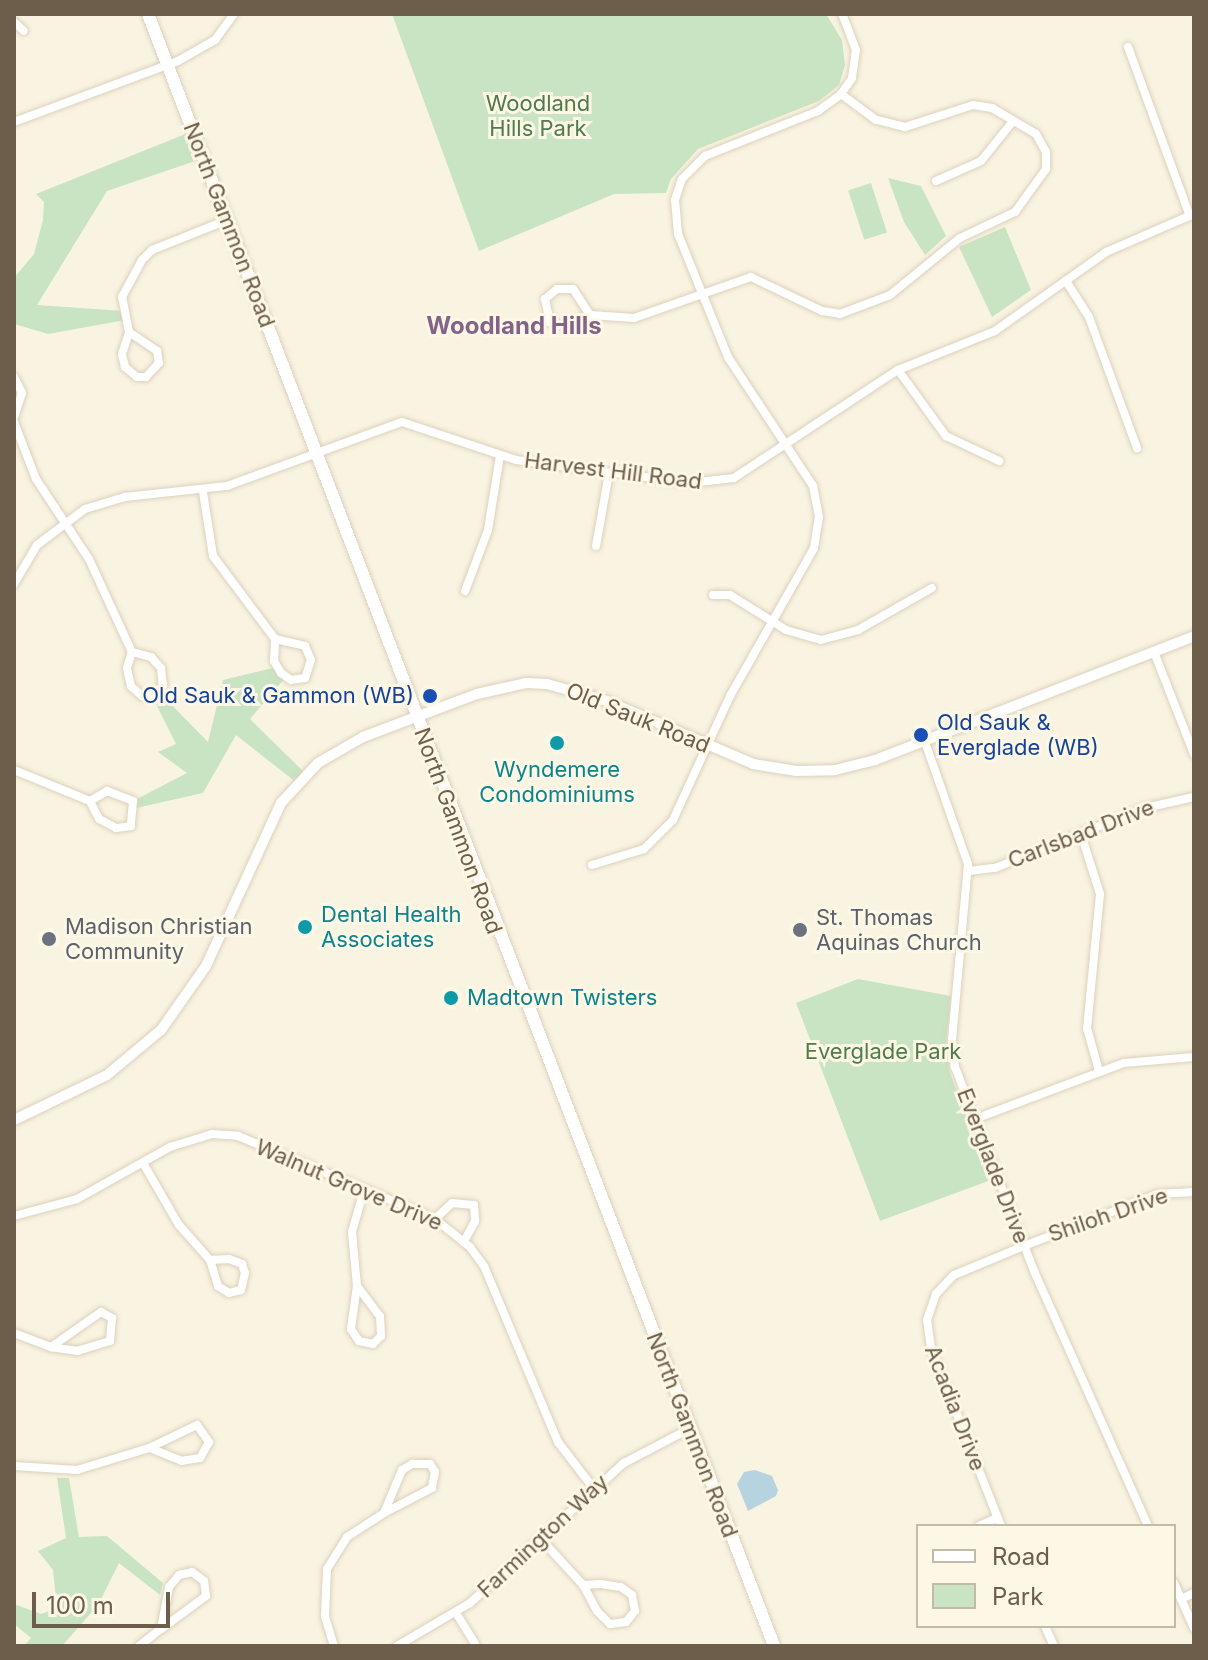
<!DOCTYPE html>
<style>
body{margin:0}
#map{position:relative;width:1208px;height:1660px;overflow:hidden;background:#f9f4e1;font-family:Inter,sans-serif}
div>[style]{position:absolute}
[style*='--x']{left:calc(var(--x)*1px);top:calc(var(--y)*1px);width:calc(var(--w)*1px);rotate:calc(var(--a)*1deg)}
.green>*{inset:0;background:#c9e4c2;transform-origin:0 0}
.water>*{inset:0;background:#b8d3e0}
.roads{filter:drop-shadow(0 0 2px #dcd1be) drop-shadow(0 0 2px #dcd1be)}
.minor>*{height:8px;margin:-4px;padding:0 4px;transform-origin:4px;border-radius:4px;background:#fff}
.tertiary>*{height:10px;margin:-5px;padding:0 5px;transform-origin:5px;border-radius:5px;background:#fff}
.secondary>*{height:12px;margin:-6px;padding:0 6px;transform-origin:6px;border-radius:6px;background:#fff}
.dots>*{width:22px;height:22px;translate:-50% -50%;box-sizing:border-box;border:4px solid #fdf8e6;border-radius:50%}
span{translate:-50% -50%;white-space:nowrap;text-align:center;line-height:1.15;-webkit-text-stroke:6px #fdf8e6;paint-order:stroke}
.park-label{font-size:22px;color:#507c4a}
.street-label{font-size:22px;color:#6d5d4b}
.transit-label{font-size:22px;color:#164399}
.right{translate:-100% -50%;text-align:right}
.left{translate:0 -50%;text-align:left}
.culture-label{font-size:22px;color:#0d838f}
.worship-label{font-size:22px;color:#5b616d}
.neighbourhood-label{font-size:24px;color:#84638a;font-weight:700}
.frame{position:absolute;inset:0;border:16px solid #6d5d4b;pointer-events:none}
.legend{position:absolute;left:916px;top:1524px;width:260px;height:104px;box-sizing:border-box;background:#fdf8e6;border:2px solid #c3baa8;margin:0;padding:10px 14px;list-style:none;font-size:24px;color:#6d5d4b}
.legend li{display:flex;align-items:center;gap:16px;height:40px}
.legend b{width:40px;border:2px solid #c3baa8}
.scale{position:absolute;left:32px;top:1592px;width:138px;height:36px;box-sizing:border-box;border:4px solid #6d5d4b;border-top:0;padding-left:10px;font-size:24px;line-height:28px;white-space:nowrap;color:#6d5d4b;-webkit-text-stroke:6px #fdf8e6;paint-order:stroke}
</style>
<div id="map">
<div class="green">
<div style="clip-path:polygon(392px 14px,826px 14px,842px 40px,845px 65px,839px 85px,819px 101px,698px 149px,671px 179px,666px 193px,614px 194px,479px 251px)"></div>
<div style="clip-path:polygon(193px 131px,204px 158px,107px 191px,37px 305px,124px 311px,125px 320px,48px 334px,14px 324px,14px 278px,34px 254px,43px 220px,44px 202px,36px 194px)"></div>
<div style="clip-path:polygon(888px 178px,921px 186px,946px 236px,925px 255px,904px 222px)"></div>
<div style="left:871px;top:183px;width:52px;height:24px;rotate:72deg"></div>
<div style="clip-path:polygon(1005px 227px,1031px 290px,992px 317px,959px 247px)"></div>
<div style="clip-path:polygon(277px 667px,285px 678px,250px 719px,306px 774px,297px 783px,236px 735px,203px 793px,136px 808px,133px 801px,187px 773px,158px 752px,176px 744px,152px 696px,159px 692px,208px 742px,223px 680px)"></div>
<div style="clip-path:polygon(858px 979px,951px 996px,946px 1044px,950px 1073px,991px 1180px,880px 1221px,796px 1003px)"></div>
<div style="clip-path:polygon(57px 1478px,69px 1478px,79px 1537px,107px 1536px,163px 1583px,160px 1595px,119px 1563px,98px 1605px,62px 1646px,24px 1646px,31px 1638px,14px 1624px,14px 1604px,41px 1614px,57px 1608px,53px 1570px,38px 1551px,66px 1538px)"></div>
</div>
<div class="water">
<div style="clip-path:polygon(755px 1470px,772px 1476px,778px 1490px,776px 1496px,748px 1511px,737px 1484px,744px 1472px)"></div>
</div>
<div class="roads">
<div class="minor">
<div style="--x:14;--y:22;--w:13;--a:42"></div>
<div style="--x:1128;--y:47;--w:180;--a:69.9"></div>
<div style="--x:14;--y:122;--w:175;--a:-20.4"></div>
<div style="--x:178;--y:61;--w:43;--a:-29.6"></div>
<div style="--x:215;--y:40;--w:32;--a:-54"></div>
<div style="--x:936;--y:181;--w:49;--a:-24"></div>
<div style="--x:981;--y:161;--w:51;--a:-51.3"></div>
<div style="--x:1066;--y:281;--w:43;--a:57.4"></div>
<div style="--x:1089;--y:317;--w:140;--a:69.9"></div>
<div style="--x:590;--y:315;--w:31;--a:-123"></div>
<div style="--x:573;--y:289;--w:16;--a:180"></div>
<div style="--x:557;--y:289;--w:16;--a:140"></div>
<div style="--x:545;--y:299;--w:24;--a:78"></div>
<div style="--x:550;--y:322;--w:18;--a:16"></div>
<div style="--x:567;--y:327;--w:26;--a:-28"></div>
<div style="--x:590;--y:315;--w:44;--a:3.9"></div>
<div style="--x:634;--y:318;--w:124;--a:-19.3"></div>
<div style="--x:751;--y:277;--w:79;--a:25.6"></div>
<div style="--x:822;--y:311;--w:18;--a:9"></div>
<div style="--x:840;--y:314;--w:53;--a:-20.8"></div>
<div style="--x:890;--y:295;--w:90;--a:-39.2"></div>
<div style="--x:960;--y:238;--w:61;--a:-25.3"></div>
<div style="--x:1015;--y:212;--w:53;--a:-54.2"></div>
<div style="--x:1046;--y:169;--w:17;--a:-90"></div>
<div style="--x:1046;--y:152;--w:21;--a:-119"></div>
<div style="--x:1036;--y:134;--w:51;--a:-149.4"></div>
<div style="--x:992;--y:108;--w:19;--a:-171"></div>
<div style="--x:973;--y:105;--w:71;--a:162.1"></div>
<div style="--x:905;--y:127;--w:30;--a:-166"></div>
<div style="--x:876;--y:120;--w:44;--a:-143.4"></div>
<div style="--x:129;--y:332;--w:36;--a:-101"></div>
<div style="--x:122;--y:297;--w:42;--a:-61.6"></div>
<div style="--x:142;--y:260;--w:14;--a:-45"></div>
<div style="--x:152;--y:250;--w:81;--a:-21.8"></div>
<div style="--x:129;--y:332;--w:34;--a:34"></div>
<div style="--x:157;--y:351;--w:12;--a:81"></div>
<div style="--x:159;--y:363;--w:19;--a:133"></div>
<div style="--x:146;--y:377;--w:9;--a:180"></div>
<div style="--x:137;--y:377;--w:16;--a:-140"></div>
<div style="--x:125;--y:367;--w:13;--a:-103"></div>
<div style="--x:122;--y:354;--w:23;--a:-72"></div>
<div style="--x:898;--y:370;--w:82;--a:54"></div>
<div style="--x:946;--y:436;--w:59;--a:25.3"></div>
<div style="--x:14;--y:377;--w:18;--a:63"></div>
<div style="--x:22;--y:393;--w:25;--a:108"></div>
<div style="--x:14;--y:422;--w:61;--a:68.9"></div>
<div style="--x:36;--y:479;--w:96;--a:56.5"></div>
<div style="--x:89;--y:559;--w:102;--a:65.2"></div>
<div style="--x:203;--y:492;--w:65;--a:81.1"></div>
<div style="--x:213;--y:556;--w:104;--a:53.2"></div>
<div style="--x:596;--y:546;--w:74;--a:-79.9"></div>
<div style="--x:14;--y:584;--w:45;--a:-59.5"></div>
<div style="--x:37;--y:545;--w:60;--a:-36.9"></div>
<div style="--x:85;--y:509;--w:42;--a:-16.7"></div>
<div style="--x:125;--y:497;--w:103;--a:-6.2"></div>
<div style="--x:227;--y:486;--w:186;--a:-20.1"></div>
<div style="--x:402;--y:422;--w:120;--a:18.4"></div>
<div style="--x:516;--y:460;--w:176;--a:7.5"></div>
<div style="--x:690;--y:483;--w:44;--a:-6.5"></div>
<div style="--x:734;--y:478;--w:196;--a:-33.4"></div>
<div style="--x:898;--y:370;--w:105;--a:-21.9"></div>
<div style="--x:995;--y:331;--w:136;--a:-35.4"></div>
<div style="--x:1106;--y:252;--w:96;--a:-23.4"></div>
<div style="--x:465;--y:591;--w:65;--a:-69.3"></div>
<div style="--x:488;--y:530;--w:75;--a:-80.8"></div>
<div style="--x:713;--y:595;--w:17;--a:0"></div>
<div style="--x:730;--y:595;--w:66;--a:32"></div>
<div style="--x:786;--y:630;--w:36;--a:16"></div>
<div style="--x:821;--y:640;--w:38;--a:-15"></div>
<div style="--x:858;--y:630;--w:85;--a:-29.6"></div>
<div style="--x:275;--y:639;--w:31;--a:13"></div>
<div style="--x:305;--y:646;--w:15;--a:67"></div>
<div style="--x:311;--y:660;--w:19;--a:108"></div>
<div style="--x:305;--y:678;--w:14;--a:172"></div>
<div style="--x:291;--y:680;--w:12;--a:-145"></div>
<div style="--x:281;--y:673;--w:14;--a:-120"></div>
<div style="--x:274;--y:661;--w:22;--a:-87"></div>
<div style="--x:132;--y:652;--w:20;--a:15"></div>
<div style="--x:151;--y:657;--w:15;--a:48"></div>
<div style="--x:161;--y:668;--w:18;--a:84"></div>
<div style="--x:163;--y:686;--w:15;--a:138"></div>
<div style="--x:152;--y:696;--w:10;--a:180"></div>
<div style="--x:142;--y:696;--w:15;--a:-138"></div>
<div style="--x:131;--y:686;--w:18;--a:-103"></div>
<div style="--x:127;--y:668;--w:17;--a:-73"></div>
<div style="--x:1154;--y:652;--w:110;--a:68.6"></div>
<div style="--x:925;--y:742;--w:129;--a:70.6"></div>
<div style="--x:968;--y:864;--w:177;--a:95.2"></div>
<div style="--x:952;--y:1040;--w:27;--a:84"></div>
<div style="--x:955;--y:1067;--w:219;--a:68.8"></div>
<div style="--x:1034;--y:1271;--w:279;--a:65.9"></div>
<div style="--x:14;--y:770;--w:82;--a:22.2"></div>
<div style="--x:107;--y:791;--w:28;--a:21"></div>
<div style="--x:133;--y:801;--w:25;--a:95"></div>
<div style="--x:131;--y:826;--w:15;--a:172"></div>
<div style="--x:116;--y:828;--w:19;--a:-152"></div>
<div style="--x:99;--y:819;--w:20;--a:-117"></div>
<div style="--x:90;--y:801;--w:20;--a:-30"></div>
<div style="--x:1081;--y:834;--w:63;--a:72.4"></div>
<div style="--x:1100;--y:894;--w:135;--a:95.5"></div>
<div style="--x:1087;--y:1028;--w:45;--a:74.4"></div>
<div style="--x:592;--y:865;--w:54;--a:-17.1"></div>
<div style="--x:644;--y:849;--w:41;--a:-45"></div>
<div style="--x:673;--y:820;--w:136;--a:-65.3"></div>
<div style="--x:730;--y:696;--w:170;--a:-60.4"></div>
<div style="--x:814;--y:548;--w:31;--a:-81"></div>
<div style="--x:819;--y:517;--w:32;--a:-101"></div>
<div style="--x:813;--y:486;--w:154;--a:-123.4"></div>
<div style="--x:728;--y:357;--w:133;--a:-112.1"></div>
<div style="--x:678;--y:234;--w:34;--a:-95"></div>
<div style="--x:675;--y:200;--w:22;--a:-72"></div>
<div style="--x:682;--y:179;--w:33;--a:-45"></div>
<div style="--x:705;--y:156;--w:122;--a:-21.7"></div>
<div style="--x:818;--y:111;--w:29;--a:-36"></div>
<div style="--x:841;--y:94;--w:19;--a:-55"></div>
<div style="--x:852;--y:78;--w:28;--a:-82"></div>
<div style="--x:856;--y:50;--w:39;--a:-111"></div>
<div style="--x:969;--y:871;--w:26;--a:-7"></div>
<div style="--x:995;--y:868;--w:162;--a:-21.8"></div>
<div style="--x:1145;--y:808;--w:50;--a:-12.7"></div>
<div style="--x:975;--y:1119;--w:159;--a:-20.6"></div>
<div style="--x:1124;--y:1063;--w:70;--a:-4.9"></div>
<div style="--x:143;--y:1163;--w:72;--a:59.9"></div>
<div style="--x:179;--y:1225;--w:47;--a:48.5"></div>
<div style="--x:14;--y:1216;--w:65;--a:-15.1"></div>
<div style="--x:77;--y:1199;--w:107;--a:-29.2"></div>
<div style="--x:170;--y:1147;--w:44;--a:-17.2"></div>
<div style="--x:212;--y:1134;--w:26;--a:4"></div>
<div style="--x:238;--y:1136;--w:214;--a:22.8"></div>
<div style="--x:435;--y:1219;--w:45;--a:38.7"></div>
<div style="--x:470;--y:1247;--w:24;--a:54"></div>
<div style="--x:484;--y:1266;--w:191;--a:67.2"></div>
<div style="--x:558;--y:1442;--w:59;--a:52.5"></div>
<div style="--x:435;--y:1219;--w:23;--a:-43"></div>
<div style="--x:452;--y:1203;--w:22;--a:5"></div>
<div style="--x:474;--y:1205;--w:16;--a:86"></div>
<div style="--x:475;--y:1221;--w:24;--a:118"></div>
<div style="--x:229;--y:1259;--w:14;--a:21"></div>
<div style="--x:242;--y:1264;--w:9;--a:72"></div>
<div style="--x:245;--y:1273;--w:17;--a:103"></div>
<div style="--x:241;--y:1290;--w:12;--a:166"></div>
<div style="--x:229;--y:1293;--w:13;--a:-148"></div>
<div style="--x:218;--y:1286;--w:27;--a:-107"></div>
<div style="--x:210;--y:1260;--w:19;--a:-3"></div>
<div style="--x:357;--y:1286;--w:38;--a:53"></div>
<div style="--x:380;--y:1316;--w:20;--a:87"></div>
<div style="--x:381;--y:1336;--w:11;--a:135"></div>
<div style="--x:373;--y:1344;--w:14;--a:-168"></div>
<div style="--x:359;--y:1341;--w:14;--a:-124"></div>
<div style="--x:351;--y:1329;--w:43;--a:-82.1"></div>
<div style="--x:357;--y:1286;--w:54;--a:-95.3"></div>
<div style="--x:352;--y:1232;--w:44;--a:-74.1"></div>
<div style="--x:101;--y:1312;--w:13;--a:29"></div>
<div style="--x:112;--y:1318;--w:23;--a:95"></div>
<div style="--x:110;--y:1341;--w:34;--a:163"></div>
<div style="--x:78;--y:1351;--w:27;--a:-172"></div>
<div style="--x:51;--y:1347;--w:61;--a:-35"></div>
<div style="--x:14;--y:1333;--w:40;--a:21"></div>
<div style="--x:197;--y:1425;--w:21;--a:55"></div>
<div style="--x:209;--y:1442;--w:18;--a:119"></div>
<div style="--x:200;--y:1458;--w:18;--a:171"></div>
<div style="--x:182;--y:1461;--w:35;--a:-158"></div>
<div style="--x:149;--y:1448;--w:53;--a:-25.6"></div>
<div style="--x:412;--y:1464;--w:18;--a:0"></div>
<div style="--x:430;--y:1464;--w:9;--a:58"></div>
<div style="--x:435;--y:1472;--w:16;--a:101"></div>
<div style="--x:432;--y:1488;--w:54;--a:152.5"></div>
<div style="--x:384;--y:1513;--w:47;--a:-67.3"></div>
<div style="--x:402;--y:1470;--w:12;--a:-31"></div>
<div style="--x:14;--y:1466;--w:63;--a:3.6"></div>
<div style="--x:77;--y:1470;--w:75;--a:-17"></div>
<div style="--x:979;--y:1526;--w:20;--a:-24"></div>
<div style="--x:1001;--y:1526;--w:191;--a:-111.5"></div>
<div style="--x:931;--y:1348;--w:28;--a:-98"></div>
<div style="--x:927;--y:1320;--w:28;--a:-71"></div>
<div style="--x:936;--y:1294;--w:26;--a:-47"></div>
<div style="--x:954;--y:1275;--w:76;--a:-22.5"></div>
<div style="--x:1024;--y:1246;--w:144;--a:-21.2"></div>
<div style="--x:1158;--y:1194;--w:36;--a:-3"></div>
<div style="--x:540;--y:1538;--w:64;--a:47.5"></div>
<div style="--x:192;--y:1572;--w:15;--a:37"></div>
<div style="--x:204;--y:1581;--w:15;--a:82"></div>
<div style="--x:206;--y:1596;--w:56;--a:143.7"></div>
<div style="--x:161;--y:1629;--w:43;--a:-79.2"></div>
<div style="--x:169;--y:1587;--w:16;--a:-50"></div>
<div style="--x:179;--y:1575;--w:13;--a:-13"></div>
<div style="--x:1174;--y:1583;--w:49;--a:66"></div>
<div style="--x:601;--y:1584;--w:20;--a:9"></div>
<div style="--x:621;--y:1587;--w:14;--a:36"></div>
<div style="--x:632;--y:1595;--w:16;--a:79"></div>
<div style="--x:635;--y:1611;--w:14;--a:129"></div>
<div style="--x:626;--y:1622;--w:16;--a:173"></div>
<div style="--x:610;--y:1624;--w:18;--a:-135"></div>
<div style="--x:597;--y:1611;--w:30;--a:-118"></div>
<div style="--x:583;--y:1585;--w:18;--a:-3"></div>
<div style="--x:1181;--y:1599;--w:14;--a:-25"></div>
<div style="--x:456;--y:1613;--w:36;--a:58"></div>
<div style="--x:1045;--y:1626;--w:22;--a:66"></div>
<div style="--x:139;--y:1646;--w:28;--a:-38"></div>
<div style="--x:334;--y:1646;--w:31;--a:-107"></div>
<div style="--x:325;--y:1616;--w:47;--a:-87.6"></div>
<div style="--x:327;--y:1569;--w:38;--a:-58"></div>
<div style="--x:347;--y:1537;--w:44;--a:-33"></div>
<div style="--x:397;--y:1646;--w:85;--a:-30.5"></div>
<div style="--x:470;--y:1603;--w:208;--a:-42.3"></div>
<div style="--x:624;--y:1463;--w:73;--a:-27.6"></div>
</div>
<div class="tertiary">
<div style="--x:14;--y:1120;--w:103;--a:-25.8"></div>
<div style="--x:107;--y:1075;--w:70;--a:-39.8"></div>
<div style="--x:161;--y:1030;--w:78;--a:-54.9"></div>
<div style="--x:206;--y:966;--w:179;--a:-65.3"></div>
<div style="--x:281;--y:803;--w:54;--a:-47.2"></div>
<div style="--x:318;--y:763;--w:52;--a:-30"></div>
<div style="--x:363;--y:737;--w:122;--a:-20.7"></div>
<div style="--x:477;--y:694;--w:50;--a:-12.7"></div>
<div style="--x:526;--y:683;--w:21;--a:3"></div>
<div style="--x:547;--y:684;--w:62;--a:15.8"></div>
<div style="--x:607;--y:701;--w:159;--a:23.3"></div>
<div style="--x:753;--y:764;--w:44;--a:9.2"></div>
<div style="--x:796;--y:771;--w:39;--a:-1"></div>
<div style="--x:835;--y:770;--w:41;--a:-14"></div>
<div style="--x:875;--y:760;--w:342;--a:-21.2"></div>
</div>
<div class="secondary">
<div style="--x:148;--y:14;--w:1748;--a:69.01"></div>
</div>
</div>
<div class="dots">
<div style="left:430px;top:696px;background:#1a4fb4"></div>
<div style="left:921px;top:735px;background:#1a4fb4"></div>
<div style="left:557px;top:743px;background:#0f9aa8"></div>
<div style="left:305px;top:927px;background:#0f9aa8"></div>
<div style="left:800px;top:930px;background:#6b7280"></div>
<div style="left:49px;top:939px;background:#6b7280"></div>
<div style="left:451px;top:998px;background:#0f9aa8"></div>
</div>
<div class="park-label">
<span style="left:538px;top:116px">Woodland<br>Hills Park</span>
<span style="left:883px;top:1052px">Everglade Park</span>
</div>
<div class="street-label">
<span style="left:229px;top:225px;rotate:69deg">North Gammon Road</span>
<span style="left:613px;top:471px;rotate:7deg">Harvest Hill Road</span>
<span style="left:638px;top:718px;rotate:22deg">Old Sauk Road</span>
<span style="left:458px;top:831px;rotate:70deg">North Gammon Road</span>
<span style="left:1081px;top:834px;rotate:-21deg">Carlsbad Drive</span>
<span style="left:993px;top:1166px;rotate:69deg">Everglade Drive</span>
<span style="left:349px;top:1185px;rotate:23deg">Walnut Grove Drive</span>
<span style="left:1108px;top:1215px;rotate:-19deg">Shiloh Drive</span>
<span style="left:955px;top:1408px;rotate:69deg">Acadia Drive</span>
<span style="left:692px;top:1435px;rotate:69deg">North Gammon Road</span>
<span style="left:543px;top:1536px;rotate:-43deg">Farmington Way</span>
</div>
<div class="transit-label">
<span class="right" style="left:414px;top:696px">Old Sauk &amp; Gammon (WB)</span>
<span class="left" style="left:937px;top:735px">Old Sauk &amp;<br>Everglade (WB)</span>
</div>
<div class="culture-label">
<span style="left:557px;top:782px">Wyndemere<br>Condominiums</span>
<span class="left" style="left:321px;top:927px">Dental Health<br>Associates</span>
<span class="left" style="left:467px;top:998px">Madtown Twisters</span>
</div>
<div class="worship-label">
<span class="left" style="left:816px;top:930px">St. Thomas<br>Aquinas Church</span>
<span class="left" style="left:65px;top:939px">Madison Christian<br>Community</span>
</div>
<div class="neighbourhood-label">
<span style="left:514px;top:326px">Woodland Hills</span>
</div>
<div class="frame"></div>
<ul class="legend">
<li><b style="height:10px;background:#fff"></b>Road</li>
<li><b style="height:22px;background:#c9e4c2"></b>Park</li>
</ul>
<div class="scale">100 m</div>
</div>
